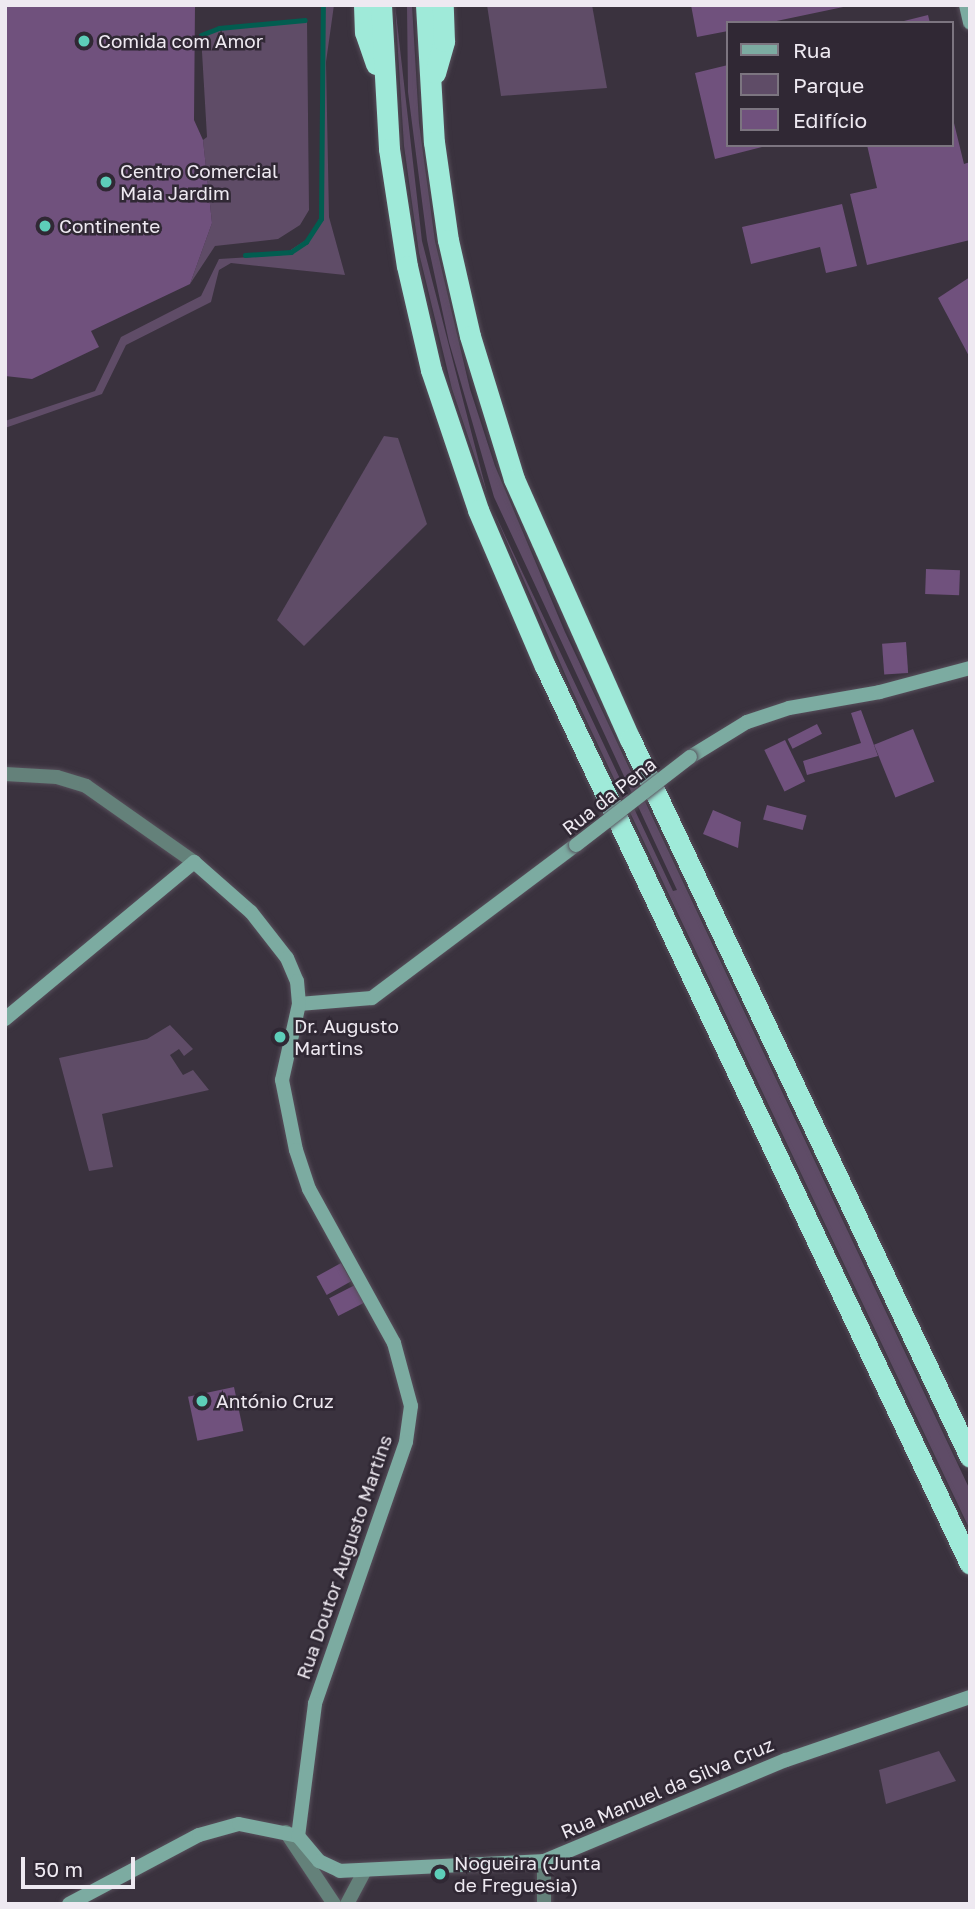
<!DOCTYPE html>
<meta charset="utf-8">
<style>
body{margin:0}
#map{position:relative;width:975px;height:1909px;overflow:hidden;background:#3a323e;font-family:"Golos Text",sans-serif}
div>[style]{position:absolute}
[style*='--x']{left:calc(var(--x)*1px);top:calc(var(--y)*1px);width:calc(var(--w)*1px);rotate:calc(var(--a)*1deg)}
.green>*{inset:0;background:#5f4c67}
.stream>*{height:4.5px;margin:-2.25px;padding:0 2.25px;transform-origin:2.25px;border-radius:2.25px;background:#025d50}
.building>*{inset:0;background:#70517d;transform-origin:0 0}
.roads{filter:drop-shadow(0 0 2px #574f5b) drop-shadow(0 0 2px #574f5b)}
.street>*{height:14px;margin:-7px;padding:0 7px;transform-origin:7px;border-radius:7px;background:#64817a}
.secondary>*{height:14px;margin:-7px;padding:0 7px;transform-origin:7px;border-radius:7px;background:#7caba1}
.highway>*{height:21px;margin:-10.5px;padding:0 10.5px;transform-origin:10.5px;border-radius:10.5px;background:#9fead9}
.bridges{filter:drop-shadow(0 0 2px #574f5b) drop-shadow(0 0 2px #574f5b)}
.secondary-bridge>*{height:14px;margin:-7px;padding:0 7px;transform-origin:7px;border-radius:7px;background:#7caba1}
.dots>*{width:19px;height:19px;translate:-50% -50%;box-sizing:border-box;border:4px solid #302834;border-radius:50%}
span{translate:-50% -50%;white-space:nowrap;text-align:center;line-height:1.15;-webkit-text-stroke:5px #302834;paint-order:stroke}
.poi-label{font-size:19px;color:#eee9f1}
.left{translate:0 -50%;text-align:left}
.street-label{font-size:19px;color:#eee9f1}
.frame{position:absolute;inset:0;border:7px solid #eee9f1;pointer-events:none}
.legend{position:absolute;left:726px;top:21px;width:228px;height:126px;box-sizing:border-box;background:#302834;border:2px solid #7c7580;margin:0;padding:9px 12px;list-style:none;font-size:21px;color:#eee9f1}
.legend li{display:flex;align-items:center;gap:14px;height:35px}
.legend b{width:35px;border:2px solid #7c7580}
.scale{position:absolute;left:21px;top:1857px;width:114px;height:32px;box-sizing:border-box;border:4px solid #eee9f1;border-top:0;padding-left:9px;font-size:21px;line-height:24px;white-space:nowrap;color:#eee9f1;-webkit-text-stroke:5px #302834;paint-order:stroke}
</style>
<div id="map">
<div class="green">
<div style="clip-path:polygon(323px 5px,334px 5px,326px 62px,329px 217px,345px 275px,231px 263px,219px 270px,211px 302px,126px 345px,102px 394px,5px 428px,5px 421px,95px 391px,121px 337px,201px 296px,219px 259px,283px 255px,312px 236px,323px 209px)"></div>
<div style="clip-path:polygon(395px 5px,422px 241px,487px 493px,452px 389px,419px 253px,404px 146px)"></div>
<div style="clip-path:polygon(407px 5px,412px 5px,419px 123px,435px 241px,470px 389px,495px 466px,565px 632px,970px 1490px,970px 1530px,572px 690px,493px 510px,673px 891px,677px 890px,494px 497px,449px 342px,427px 240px,408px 92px)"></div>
<div style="clip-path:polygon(487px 5px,592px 5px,607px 88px,501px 96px)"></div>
<div style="clip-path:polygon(307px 21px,309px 210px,300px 225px,278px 239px,215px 246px,190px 284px,212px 223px,203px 140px,207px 137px,201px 35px,219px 28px)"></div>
<div style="clip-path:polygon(384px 436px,398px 438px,427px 524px,304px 646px,277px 620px)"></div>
<div style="clip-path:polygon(170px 1025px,193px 1049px,184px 1056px,179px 1049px,170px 1055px,183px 1075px,193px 1070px,209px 1090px,102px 1114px,113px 1167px,89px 1171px,59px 1058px,147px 1039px)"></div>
<div style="clip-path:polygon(939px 1751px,956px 1781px,886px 1804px,879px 1770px)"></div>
</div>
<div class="stream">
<div style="--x:201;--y:35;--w:19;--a:-21"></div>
<div style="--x:219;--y:28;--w:86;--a:-5.3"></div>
<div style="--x:245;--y:255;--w:46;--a:-3.7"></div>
<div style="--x:291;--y:252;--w:18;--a:-34"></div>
<div style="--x:306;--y:242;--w:27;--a:-57"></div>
<div style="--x:321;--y:219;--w:214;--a:-89.5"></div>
</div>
<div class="building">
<div style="clip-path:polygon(5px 5px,195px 5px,194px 120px,203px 140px,212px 223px,190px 284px,91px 331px,99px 347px,32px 379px,5px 376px)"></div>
<div style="clip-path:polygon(691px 5px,848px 5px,848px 6px,767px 23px,728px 23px,728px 31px,697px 37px)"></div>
<div style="clip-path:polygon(928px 15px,930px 23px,901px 23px,900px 22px)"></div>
<div style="clip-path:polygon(728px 65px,728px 145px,762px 147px,715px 159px,695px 73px)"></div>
<div style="clip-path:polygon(953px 119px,964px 164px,970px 162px,970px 240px,867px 265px,850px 194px,877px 188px,867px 145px,952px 145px)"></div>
<div style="clip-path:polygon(842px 204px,857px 266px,826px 273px,820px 247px,751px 264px,742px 227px)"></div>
<div style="clip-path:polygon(970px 277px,970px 358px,938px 298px)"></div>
<div style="left:926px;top:569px;width:34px;height:25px;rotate:2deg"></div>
<div style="left:906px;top:642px;width:31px;height:24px;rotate:86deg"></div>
<div style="clip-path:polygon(861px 710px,878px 756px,807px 775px,803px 761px,861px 743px,851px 713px)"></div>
<div style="left:817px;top:724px;width:11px;height:33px;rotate:63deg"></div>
<div style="left:913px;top:729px;width:57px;height:42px;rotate:68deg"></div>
<div style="left:785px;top:740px;width:46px;height:23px;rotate:64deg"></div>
<div style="left:767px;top:805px;width:41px;height:15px;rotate:15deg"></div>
<div style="clip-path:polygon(713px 810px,741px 822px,738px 848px,703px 834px)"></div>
<div style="left:341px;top:1263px;width:21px;height:28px;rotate:61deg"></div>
<div style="left:355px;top:1285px;width:20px;height:29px;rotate:63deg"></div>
<div style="left:234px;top:1387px;width:45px;height:47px;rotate:78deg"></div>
</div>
<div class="roads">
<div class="street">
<div style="--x:5;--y:774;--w:52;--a:3.3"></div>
<div style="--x:57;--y:777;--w:30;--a:17"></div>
<div style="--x:86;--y:786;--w:132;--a:35.1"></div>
<div style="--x:286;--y:1832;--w:87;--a:56.3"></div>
<div style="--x:347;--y:1904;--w:36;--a:-62"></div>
<div style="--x:544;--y:1904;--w:43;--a:-90"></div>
</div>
<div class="secondary">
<div style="--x:966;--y:5;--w:18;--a:77"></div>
<div style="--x:690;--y:757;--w:67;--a:-31.6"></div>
<div style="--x:747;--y:722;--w:44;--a:-18.4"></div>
<div style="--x:789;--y:708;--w:92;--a:-10"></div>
<div style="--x:880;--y:692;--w:93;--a:-14.9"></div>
<div style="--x:299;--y:1004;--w:73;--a:-4.7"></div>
<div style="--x:372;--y:998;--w:255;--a:-36.9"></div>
<div style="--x:5;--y:1019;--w:246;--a:-39.7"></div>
<div style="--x:194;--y:862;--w:76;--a:41.3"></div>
<div style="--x:251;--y:912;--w:58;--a:52"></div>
<div style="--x:287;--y:958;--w:25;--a:67"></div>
<div style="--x:297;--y:981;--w:23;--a:85"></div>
<div style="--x:299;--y:1004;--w:78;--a:102.6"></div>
<div style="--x:282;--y:1080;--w:71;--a:78.7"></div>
<div style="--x:296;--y:1150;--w:41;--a:71.6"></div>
<div style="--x:309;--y:1189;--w:176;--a:61.1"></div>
<div style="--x:394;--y:1343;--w:65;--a:74.9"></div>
<div style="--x:411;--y:1406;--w:36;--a:98"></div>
<div style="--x:406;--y:1442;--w:277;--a:109.2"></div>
<div style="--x:315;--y:1704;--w:133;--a:97.3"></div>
<div style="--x:69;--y:1904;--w:147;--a:-28"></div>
<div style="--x:199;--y:1835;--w:41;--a:-15.4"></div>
<div style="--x:239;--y:1824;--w:60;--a:11.5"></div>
<div style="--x:298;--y:1836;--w:33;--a:50"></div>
<div style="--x:319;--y:1861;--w:23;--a:25"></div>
<div style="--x:340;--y:1871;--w:204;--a:-2.8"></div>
<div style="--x:544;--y:1861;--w:262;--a:-22.7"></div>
<div style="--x:786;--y:1760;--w:194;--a:-18.9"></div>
</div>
<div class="highway">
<div style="--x:364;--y:5;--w:27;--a:88"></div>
<div style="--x:365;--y:32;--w:34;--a:71"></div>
<div style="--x:381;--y:5;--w:144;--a:86.8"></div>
<div style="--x:389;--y:149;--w:118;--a:81.3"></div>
<div style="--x:407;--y:266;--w:107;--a:77"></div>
<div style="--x:431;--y:370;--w:148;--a:71.4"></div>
<div style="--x:478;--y:510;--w:170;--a:66.8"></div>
<div style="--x:545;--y:666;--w:993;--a:64.67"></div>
<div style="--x:426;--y:5;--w:137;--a:86.7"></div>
<div style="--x:434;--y:142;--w:99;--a:81.9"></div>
<div style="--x:448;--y:240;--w:98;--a:77.1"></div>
<div style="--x:470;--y:336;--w:150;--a:72.9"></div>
<div style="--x:514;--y:479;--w:285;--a:66"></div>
<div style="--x:630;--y:739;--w:794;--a:64.66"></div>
<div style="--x:435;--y:73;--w:33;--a:-74"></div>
<div style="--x:444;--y:41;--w:36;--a:-92"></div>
</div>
</div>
<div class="bridges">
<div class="secondary-bridge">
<div style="--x:576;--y:845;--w:144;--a:-37.7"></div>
</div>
</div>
<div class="dots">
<div style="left:84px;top:41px;background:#5dceb9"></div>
<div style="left:106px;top:182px;background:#5dceb9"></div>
<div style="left:45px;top:226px;background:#5dceb9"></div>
<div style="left:280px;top:1037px;background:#5dceb9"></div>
<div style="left:202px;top:1401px;background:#5dceb9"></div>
<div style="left:440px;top:1874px;background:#5dceb9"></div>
</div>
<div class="poi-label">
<span class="left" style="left:98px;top:41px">Comida com Amor</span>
<span class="left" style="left:120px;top:182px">Centro Comercial<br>Maia Jardim</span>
<span class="left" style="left:59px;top:226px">Continente</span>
<span class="left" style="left:294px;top:1037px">Dr. Augusto<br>Martins</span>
<span class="left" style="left:216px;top:1401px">António Cruz</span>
<span class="left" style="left:454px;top:1874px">Nogueira (Junta<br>de Freguesia)</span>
</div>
<div class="street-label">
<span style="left:609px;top:796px;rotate:-38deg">Rua da Pena</span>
<span style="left:344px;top:1557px;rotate:-71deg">Rua Doutor Augusto Martins</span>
<span style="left:667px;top:1788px;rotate:-23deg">Rua Manuel da Silva Cruz</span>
</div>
<div class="frame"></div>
<ul class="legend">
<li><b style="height:9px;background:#7caba1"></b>Rua</li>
<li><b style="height:19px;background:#5f4c67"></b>Parque</li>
<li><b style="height:19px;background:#70517d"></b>Edifício</li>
</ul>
<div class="scale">50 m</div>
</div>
